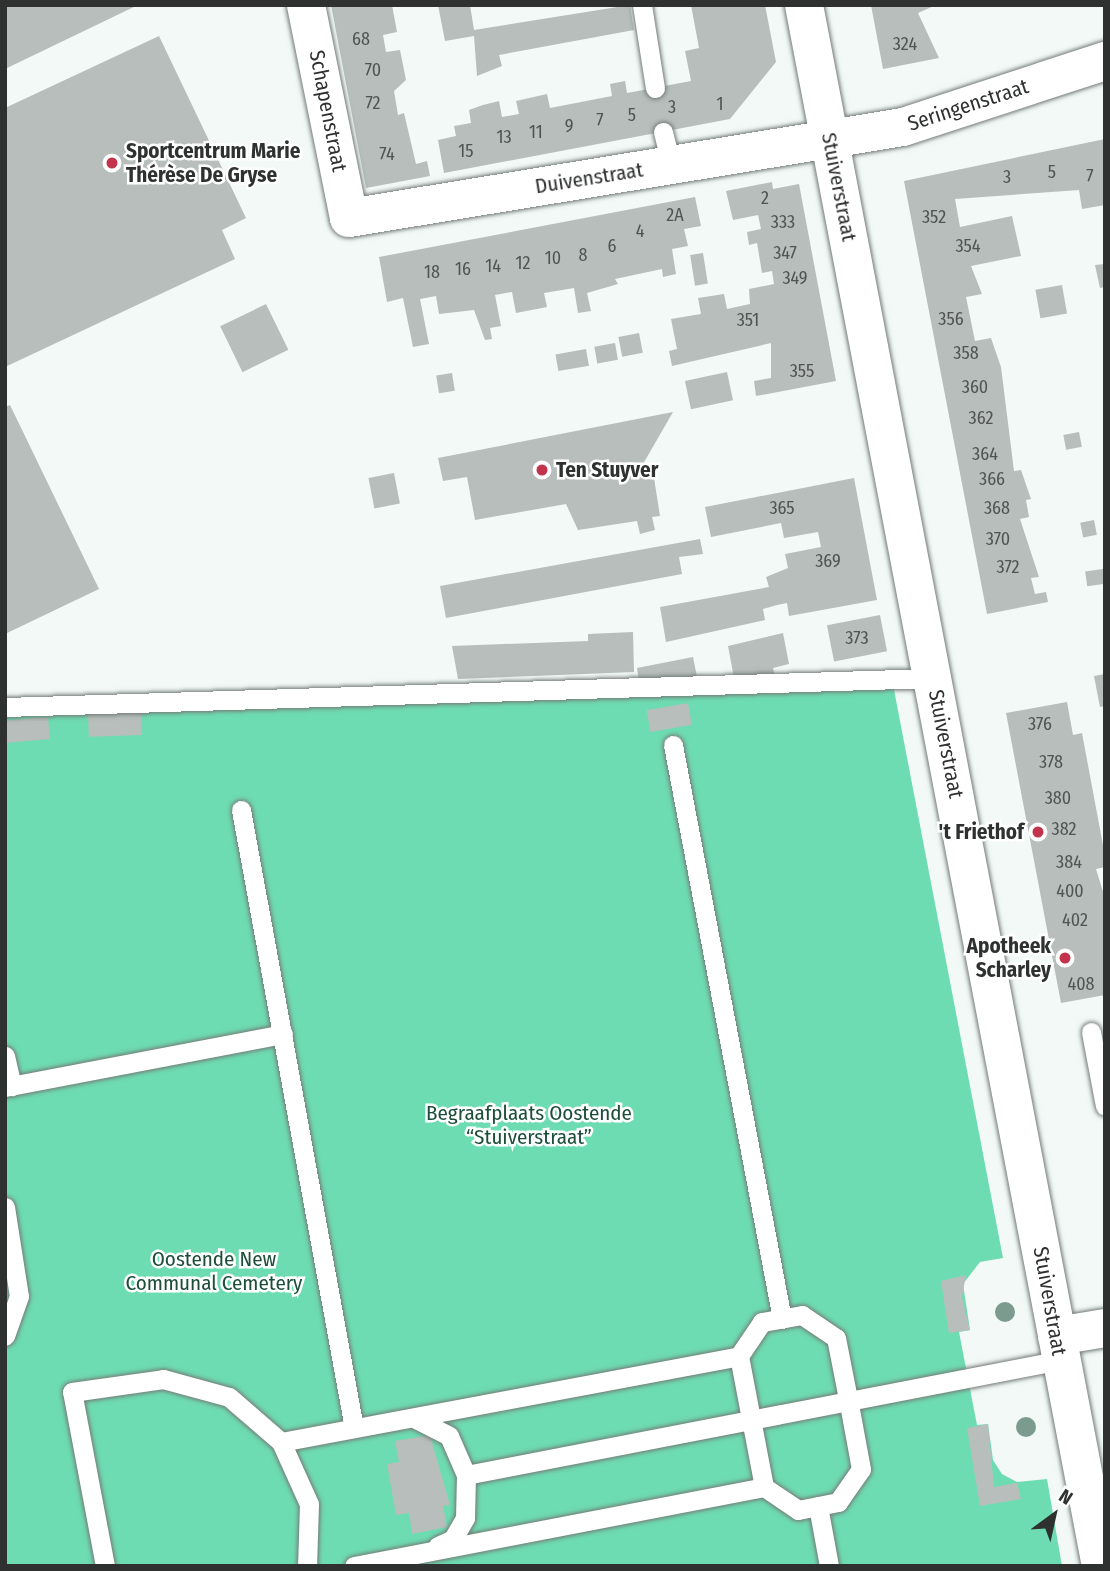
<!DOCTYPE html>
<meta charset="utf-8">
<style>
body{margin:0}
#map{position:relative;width:1110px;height:1571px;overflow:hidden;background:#f2f9f6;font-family:"Fira Sans Condensed",sans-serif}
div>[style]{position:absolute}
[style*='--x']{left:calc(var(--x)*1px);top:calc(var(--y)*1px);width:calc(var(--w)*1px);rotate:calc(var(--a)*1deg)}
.green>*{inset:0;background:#6edcb2}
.building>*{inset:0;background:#b7bebb;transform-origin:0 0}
.roads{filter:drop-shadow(0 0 2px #747b78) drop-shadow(0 0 2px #747b78)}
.service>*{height:19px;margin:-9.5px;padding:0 9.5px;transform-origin:9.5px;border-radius:9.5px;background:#fff}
.minor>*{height:38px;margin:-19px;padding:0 19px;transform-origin:19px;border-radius:19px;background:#fff}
.trees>*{width:20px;height:20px;margin:-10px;border-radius:50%;background:#7c9b8f}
.dots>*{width:19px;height:19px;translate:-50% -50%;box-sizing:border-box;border:4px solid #fff;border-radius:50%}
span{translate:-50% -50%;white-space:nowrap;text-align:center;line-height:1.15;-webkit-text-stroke:5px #fff;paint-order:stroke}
.number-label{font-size:18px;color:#505452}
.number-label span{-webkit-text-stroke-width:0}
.street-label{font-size:21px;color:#2e312f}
.poi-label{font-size:21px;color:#2e312f;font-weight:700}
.left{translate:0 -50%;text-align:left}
.right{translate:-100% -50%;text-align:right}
.park-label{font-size:21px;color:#1c4e3b}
.frame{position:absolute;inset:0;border:7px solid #2e312f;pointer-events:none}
.north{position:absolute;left:1019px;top:1480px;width:70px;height:70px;-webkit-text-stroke:5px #fff;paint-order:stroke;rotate:33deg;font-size:19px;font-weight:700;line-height:28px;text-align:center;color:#2e312f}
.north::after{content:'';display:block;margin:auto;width:24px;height:32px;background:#2e312f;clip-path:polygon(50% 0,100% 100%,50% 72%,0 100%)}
</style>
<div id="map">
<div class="green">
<div style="clip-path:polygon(891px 674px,1003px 1258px,980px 1262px,963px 1284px,970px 1330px,959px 1332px,977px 1425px,988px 1424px,993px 1460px,1002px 1474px,1017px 1482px,1047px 1479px,1062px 1566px,5px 1566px,5px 698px)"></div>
</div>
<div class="building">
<div style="clip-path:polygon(5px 5px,138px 5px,5px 69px)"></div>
<div style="clip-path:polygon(331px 5px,392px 5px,397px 32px,383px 35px,386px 52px,400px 50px,406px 80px,394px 91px,398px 115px,404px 113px,416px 164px,427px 161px,430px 176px,366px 188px)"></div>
<div style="clip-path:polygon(438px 5px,470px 5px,474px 30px,630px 5px,634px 30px,499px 55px,502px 66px,477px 76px,474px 36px,445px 41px)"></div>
<div style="clip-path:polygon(691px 5px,765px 5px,776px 62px,730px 119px,444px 173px,438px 140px,456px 136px,454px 126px,471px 123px,469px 110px,483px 105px,499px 101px,502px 117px,519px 114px,516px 101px,547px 94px,550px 108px,612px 96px,610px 84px,625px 81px,627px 93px,691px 81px,685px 51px,699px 48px)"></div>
<div style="clip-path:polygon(871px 5px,936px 5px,918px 13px,939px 58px,883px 69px)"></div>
<div style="clip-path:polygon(159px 36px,246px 218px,222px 230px,235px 259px,5px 367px,5px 108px)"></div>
<div style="clip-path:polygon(1105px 139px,1105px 205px,1082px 209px,1079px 190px,955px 199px,960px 227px,1012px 216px,1021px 256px,971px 266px,982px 294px,966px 297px,975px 341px,991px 338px,1001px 367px,1014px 471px,1021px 470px,1031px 499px,1026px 500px,1029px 517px,1020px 519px,1039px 577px,1031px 578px,1035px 594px,1046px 592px,1048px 602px,987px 614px,904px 181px)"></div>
<div style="clip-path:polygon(772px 182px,773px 189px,799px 184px,836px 381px,756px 396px,754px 381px,771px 378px,771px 343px,672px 366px,669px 351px,677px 349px,671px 319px,701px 314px,698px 298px,724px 294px,727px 309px,750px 304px,749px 289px,774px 284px,772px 271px,762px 273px,757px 243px,749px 245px,747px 232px,761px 229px,758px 215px,733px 220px,726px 191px)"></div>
<div style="clip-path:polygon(695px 197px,701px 226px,684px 229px,688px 246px,672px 249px,676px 274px,663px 277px,662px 269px,615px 279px,618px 284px,587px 293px,591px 311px,578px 313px,574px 288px,544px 293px,547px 307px,516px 313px,512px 292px,495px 295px,501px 326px,490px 328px,492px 339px,485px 340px,474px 310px,439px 314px,436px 296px,420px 299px,429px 344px,413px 347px,403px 298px,387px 302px,379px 257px)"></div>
<div style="left:703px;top:253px;width:31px;height:13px;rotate:81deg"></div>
<div style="clip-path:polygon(1105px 264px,1105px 287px,1100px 288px,1095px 265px)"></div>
<div style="left:1062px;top:285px;width:29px;height:27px;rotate:80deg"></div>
<div style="left:266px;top:304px;width:51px;height:51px;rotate:64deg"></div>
<div style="left:639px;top:333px;width:20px;height:21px;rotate:79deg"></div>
<div style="left:615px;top:343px;width:17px;height:21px;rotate:80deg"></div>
<div style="left:586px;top:349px;width:17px;height:31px;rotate:80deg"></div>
<div style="left:727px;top:372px;width:29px;height:43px;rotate:78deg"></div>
<div style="left:452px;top:373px;width:18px;height:16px;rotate:81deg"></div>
<div style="clip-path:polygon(10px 405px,99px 589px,5px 634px,5px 407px)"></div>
<div style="clip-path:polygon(673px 412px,643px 464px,646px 479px,654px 478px,660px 516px,652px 517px,655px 530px,640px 534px,637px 521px,578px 530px,566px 504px,475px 520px,467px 477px,443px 481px,438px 458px)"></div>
<div style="left:1079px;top:432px;width:15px;height:16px;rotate:79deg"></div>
<div style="left:394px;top:473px;width:31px;height:26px;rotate:79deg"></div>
<div style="clip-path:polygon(854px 478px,877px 600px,789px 616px,787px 603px,777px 605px,763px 609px,765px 620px,666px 642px,660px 607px,769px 587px,766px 577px,788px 568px,785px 554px,821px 547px,818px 532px,784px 538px,781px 523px,711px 537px,705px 507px)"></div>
<div style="left:1094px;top:520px;width:15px;height:14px;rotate:79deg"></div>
<div style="clip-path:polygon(700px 539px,703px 554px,679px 557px,682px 574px,446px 618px,440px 586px)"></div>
<div style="left:1103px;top:569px;width:15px;height:18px;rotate:82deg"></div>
<div style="left:880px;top:615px;width:37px;height:54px;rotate:79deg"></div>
<div style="clip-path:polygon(633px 632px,634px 672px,458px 679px,452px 646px,588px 641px,588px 634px)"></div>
<div style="clip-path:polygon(783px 633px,789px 664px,773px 668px,775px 677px,734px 678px,728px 646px)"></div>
<div style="clip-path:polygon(693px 657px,697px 677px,639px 681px,637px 668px)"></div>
<div style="clip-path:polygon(1105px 674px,1105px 706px,1100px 707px,1094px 676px)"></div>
<div style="clip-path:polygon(1067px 702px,1073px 735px,1082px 733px,1105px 856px,1105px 867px,1096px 869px,1105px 898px,1105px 995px,1061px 1003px,1006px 713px)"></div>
<div style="left:688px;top:703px;width:22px;height:42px;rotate:80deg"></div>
<div style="left:141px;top:712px;width:23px;height:53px;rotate:88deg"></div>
<div style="left:48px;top:717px;width:22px;height:43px;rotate:85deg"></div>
<div style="clip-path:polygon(966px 1275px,962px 1297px,970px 1330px,949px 1333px,941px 1281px)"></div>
<div style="clip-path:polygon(988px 1424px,994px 1487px,1017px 1483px,1021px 1499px,980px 1506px,967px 1428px)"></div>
<div style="clip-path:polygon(430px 1435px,450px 1505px,443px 1506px,447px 1527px,412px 1534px,409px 1513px,396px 1515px,387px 1464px,399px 1462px,395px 1441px)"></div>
</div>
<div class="roads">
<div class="service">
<div style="--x:642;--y:5;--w:84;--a:81.1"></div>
<div style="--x:663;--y:132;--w:33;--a:76"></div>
<div style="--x:5;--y:707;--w:929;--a:-1.79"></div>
<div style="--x:673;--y:745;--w:584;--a:79.25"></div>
<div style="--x:241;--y:810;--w:628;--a:79.64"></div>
<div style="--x:1091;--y:1032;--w:75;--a:79.3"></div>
<div style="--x:5;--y:1056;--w:31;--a:77"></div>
<div style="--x:5;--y:1087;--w:283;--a:-10.8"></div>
<div style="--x:5;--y:1207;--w:90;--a:81.1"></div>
<div style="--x:19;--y:1296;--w:42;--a:109.3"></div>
<div style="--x:416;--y:1419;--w:37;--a:27"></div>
<div style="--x:449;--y:1436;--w:43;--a:66.4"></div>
<div style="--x:466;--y:1475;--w:43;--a:91.3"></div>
<div style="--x:465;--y:1518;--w:24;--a:120"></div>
<div style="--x:453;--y:1539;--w:17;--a:155"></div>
<div style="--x:281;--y:1442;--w:466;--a:-10.6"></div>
<div style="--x:466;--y:1475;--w:606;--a:-10.94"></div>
<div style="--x:818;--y:1506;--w:61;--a:79.6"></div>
<div style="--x:105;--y:1566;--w:177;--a:-100.7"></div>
<div style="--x:72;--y:1392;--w:92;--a:-8.1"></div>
<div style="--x:163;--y:1379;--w:68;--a:15.3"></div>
<div style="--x:229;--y:1397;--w:69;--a:40.9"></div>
<div style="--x:281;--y:1442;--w:68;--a:65.7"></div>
<div style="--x:309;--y:1504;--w:62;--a:91.8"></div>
<div style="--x:354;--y:1566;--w:418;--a:-10.9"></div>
<div style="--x:764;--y:1487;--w:41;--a:34.1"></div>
<div style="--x:798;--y:1510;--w:41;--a:-11.3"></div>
<div style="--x:838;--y:1502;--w:40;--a:-55.1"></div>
<div style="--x:861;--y:1469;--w:66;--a:-100.5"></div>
<div style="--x:849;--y:1404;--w:67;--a:-101.1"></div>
<div style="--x:836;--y:1338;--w:41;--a:-145.9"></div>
<div style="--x:802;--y:1315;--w:41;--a:170.1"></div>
<div style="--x:762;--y:1322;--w:41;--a:124.1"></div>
<div style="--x:739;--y:1356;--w:133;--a:79.2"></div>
</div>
<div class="minor">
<div style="--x:306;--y:5;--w:217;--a:78.6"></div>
<div style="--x:349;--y:218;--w:561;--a:-9.33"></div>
<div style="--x:903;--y:127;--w:213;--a:-18.1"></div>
<div style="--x:804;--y:5;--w:1589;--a:79.23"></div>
<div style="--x:1057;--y:1336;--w:49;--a:-9.5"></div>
</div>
</div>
<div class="trees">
<div style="left:1005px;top:1312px"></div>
<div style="left:1026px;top:1427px"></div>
</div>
<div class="dots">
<div style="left:112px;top:163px;background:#c3334c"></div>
<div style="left:542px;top:470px;background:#c3334c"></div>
<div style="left:1038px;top:832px;background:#c3334c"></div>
<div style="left:1065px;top:958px;background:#c3334c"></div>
</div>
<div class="number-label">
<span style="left:361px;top:39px">68</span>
<span style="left:905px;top:44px">324</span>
<span style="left:373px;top:70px">70</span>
<span style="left:373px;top:103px">72</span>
<span style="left:720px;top:104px">1</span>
<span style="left:672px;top:107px">3</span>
<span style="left:632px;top:115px">5</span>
<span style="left:600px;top:120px">7</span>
<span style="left:569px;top:126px">9</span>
<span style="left:536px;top:132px">11</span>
<span style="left:504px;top:137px">13</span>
<span style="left:466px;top:151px">15</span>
<span style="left:387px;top:154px">74</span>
<span style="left:1052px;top:172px">5</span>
<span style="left:1090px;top:176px">7</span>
<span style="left:1007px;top:177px">3</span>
<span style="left:765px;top:198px">2</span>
<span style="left:675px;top:215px">2A</span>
<span style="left:934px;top:217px">352</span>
<span style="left:783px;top:222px">333</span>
<span style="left:640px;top:231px">4</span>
<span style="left:612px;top:246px">6</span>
<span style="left:968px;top:246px">354</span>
<span style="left:785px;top:253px">347</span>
<span style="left:583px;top:255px">8</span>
<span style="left:553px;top:258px">10</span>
<span style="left:523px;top:263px">12</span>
<span style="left:493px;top:266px">14</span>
<span style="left:463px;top:269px">16</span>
<span style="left:432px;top:272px">18</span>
<span style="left:795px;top:278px">349</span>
<span style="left:951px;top:319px">356</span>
<span style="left:748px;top:320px">351</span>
<span style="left:966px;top:353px">358</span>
<span style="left:802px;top:371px">355</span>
<span style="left:975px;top:387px">360</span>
<span style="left:981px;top:418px">362</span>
<span style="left:985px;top:454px">364</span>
<span style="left:992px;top:479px">366</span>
<span style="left:782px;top:508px">365</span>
<span style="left:997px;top:508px">368</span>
<span style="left:998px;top:539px">370</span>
<span style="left:828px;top:561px">369</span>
<span style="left:1008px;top:567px">372</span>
<span style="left:857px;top:638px">373</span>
<span style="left:1040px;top:724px">376</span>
<span style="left:1051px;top:762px">378</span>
<span style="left:1058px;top:798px">380</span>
<span style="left:1064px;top:829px">382</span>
<span style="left:1069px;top:862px">384</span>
<span style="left:1070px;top:891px">400</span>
<span style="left:1075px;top:920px">402</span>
<span style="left:1081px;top:984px">408</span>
</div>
<div class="street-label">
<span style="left:968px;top:105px;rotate:-18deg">Seringenstraat</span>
<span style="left:328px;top:111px;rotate:79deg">Schapenstraat</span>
<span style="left:589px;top:178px;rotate:-9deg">Duivenstraat</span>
<span style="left:839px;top:187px;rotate:79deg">Stuiverstraat</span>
<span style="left:946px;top:744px;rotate:79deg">Stuiverstraat</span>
<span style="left:1050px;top:1301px;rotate:80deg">Stuiverstraat</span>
</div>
<div class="poi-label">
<span class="left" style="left:126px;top:163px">Sportcentrum Marie<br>Thérèse De Gryse</span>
<span class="left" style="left:556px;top:470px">Ten Stuyver</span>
<span class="right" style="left:1024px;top:832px">'t Friethof</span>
<span class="right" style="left:1051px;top:958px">Apotheek<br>Scharley</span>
</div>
<div class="park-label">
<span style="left:529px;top:1125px">Begraafplaats Oostende<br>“Stuiverstraat”</span>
<span style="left:214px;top:1271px">Oostende New<br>Communal Cemetery</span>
</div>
<div class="frame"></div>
<div class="north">N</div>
</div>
